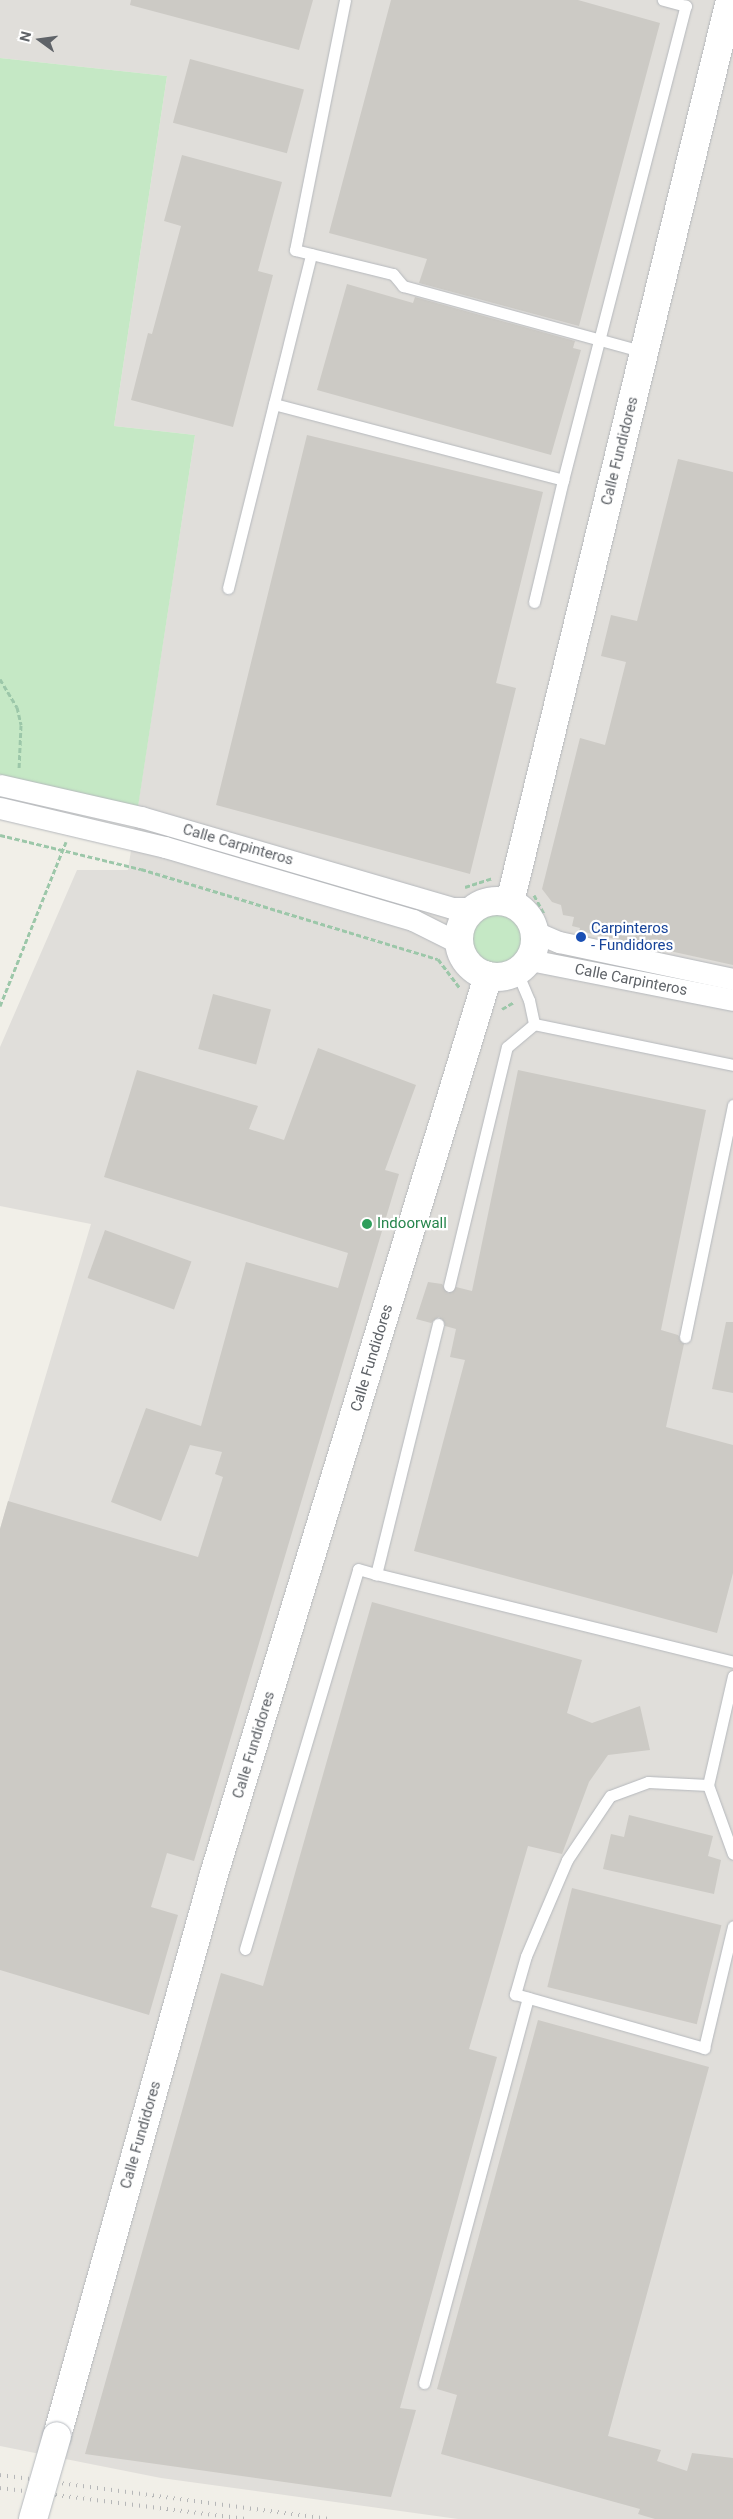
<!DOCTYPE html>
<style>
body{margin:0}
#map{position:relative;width:733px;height:2519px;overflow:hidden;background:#f1efe8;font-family:Roboto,sans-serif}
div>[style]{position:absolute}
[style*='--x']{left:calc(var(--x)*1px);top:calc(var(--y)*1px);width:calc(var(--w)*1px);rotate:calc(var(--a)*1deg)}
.industrial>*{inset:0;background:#e0deda}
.green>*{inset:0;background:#c5e8c5}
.round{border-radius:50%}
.building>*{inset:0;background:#cccac5;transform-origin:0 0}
.path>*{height:3px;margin-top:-1.5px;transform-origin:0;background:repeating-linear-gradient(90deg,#9cc7a9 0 5px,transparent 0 7.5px)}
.roads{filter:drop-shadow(0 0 1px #b5b8bc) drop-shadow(0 0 1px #b5b8bc)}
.lane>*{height:11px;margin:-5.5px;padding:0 5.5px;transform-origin:5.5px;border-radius:5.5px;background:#fff}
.street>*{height:21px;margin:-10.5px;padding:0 10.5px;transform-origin:10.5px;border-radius:10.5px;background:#fff}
.secondary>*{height:28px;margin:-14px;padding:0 14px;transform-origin:14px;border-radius:14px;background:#fff}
.secondary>.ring{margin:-14px;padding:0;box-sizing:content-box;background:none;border:28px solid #fff;border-radius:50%}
.rail>*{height:4px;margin-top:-2px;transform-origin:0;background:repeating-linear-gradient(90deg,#b6b7b8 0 1px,transparent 0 7px)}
.bridges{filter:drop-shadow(0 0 1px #b6babf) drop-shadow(0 0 1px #b6babf)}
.secondary-bridge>*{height:28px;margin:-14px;padding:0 14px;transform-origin:14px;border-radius:14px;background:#fff}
.dots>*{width:14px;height:14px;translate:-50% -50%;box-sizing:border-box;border:2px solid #fff;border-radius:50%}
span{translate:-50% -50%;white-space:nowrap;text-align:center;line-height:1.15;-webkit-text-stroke:4.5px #fff;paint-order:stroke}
.street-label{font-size:15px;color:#5f6368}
.transit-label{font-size:15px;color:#164399}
.left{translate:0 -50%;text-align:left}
.leisure-label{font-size:15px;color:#27864d}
.north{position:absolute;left:15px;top:15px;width:50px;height:50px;-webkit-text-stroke:4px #fff;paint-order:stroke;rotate:284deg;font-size:14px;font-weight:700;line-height:20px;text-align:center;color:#5f6368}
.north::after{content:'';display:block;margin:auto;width:18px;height:22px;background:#5f6368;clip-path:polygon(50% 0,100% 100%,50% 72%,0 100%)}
</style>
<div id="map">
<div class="industrial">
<div style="clip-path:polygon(0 0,733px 0,733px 2519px,458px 2519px,161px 2478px,0 2446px,0 1529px,91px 1224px,0 1206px,0 1047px,77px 870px,128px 870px,195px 435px,114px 426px,167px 76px,0 58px)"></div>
</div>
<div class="green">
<div style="clip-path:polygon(0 58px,167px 76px,114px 426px,195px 435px,138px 807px,0 776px)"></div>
<div class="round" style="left:472px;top:915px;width:50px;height:50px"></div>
</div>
<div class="building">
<div style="clip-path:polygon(131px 0,313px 0,299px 50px,130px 5px)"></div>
<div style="clip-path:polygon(391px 0,578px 0,660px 23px,579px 326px,419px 283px,427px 259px,329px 233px)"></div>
<div style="left:190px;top:59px;width:118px;height:66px;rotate:15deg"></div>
<div style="clip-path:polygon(182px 155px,282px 182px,258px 271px,273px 275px,233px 427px,131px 400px,148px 333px,152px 334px,181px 226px,164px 221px)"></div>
<div style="clip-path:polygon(347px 284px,413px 303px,415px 297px,575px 341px,573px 348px,581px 350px,551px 455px,317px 390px)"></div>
<div style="clip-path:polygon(307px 435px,543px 492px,496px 683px,516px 688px,470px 874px,216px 805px)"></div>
<div style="clip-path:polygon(678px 459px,733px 472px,733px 965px,579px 931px,580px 928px,572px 926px,574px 917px,563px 915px,561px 905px,552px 902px,542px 889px,580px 738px,605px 745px,626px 662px,601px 656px,611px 615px,637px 621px)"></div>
<div style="left:213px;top:994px;width:60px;height:57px;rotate:15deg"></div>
<div style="clip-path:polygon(318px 1048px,416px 1085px,385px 1170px,399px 1174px,194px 1861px,167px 1853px,151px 1907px,178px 1915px,149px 2015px,0 1970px,0 1529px,8px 1501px,198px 1557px,223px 1477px,215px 1474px,222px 1452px,190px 1445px,161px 1521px,111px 1502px,146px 1408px,201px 1426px,246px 1262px,338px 1288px,348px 1253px,104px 1177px,137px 1070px,258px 1106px,249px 1129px,284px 1140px)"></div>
<div style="clip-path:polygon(518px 1070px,706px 1110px,661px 1330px,678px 1335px,684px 1344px,666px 1427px,733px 1445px,733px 1573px,717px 1633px,414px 1551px,465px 1360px,450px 1357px,456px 1329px,445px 1326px,439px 1317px,431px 1323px,416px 1319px,428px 1282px,442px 1284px,448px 1293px,456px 1287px,472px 1291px)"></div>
<div style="left:105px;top:1230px;width:92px;height:51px;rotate:20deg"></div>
<div style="clip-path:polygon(726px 1322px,733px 1322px,733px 1393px,712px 1389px)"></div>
<div style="clip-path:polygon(372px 1602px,582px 1660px,567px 1713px,592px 1723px,640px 1706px,650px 1750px,608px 1755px,589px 1782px,562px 1854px,528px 1846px,469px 2049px,497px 2057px,400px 2408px,416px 2410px,391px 2497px,85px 2454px,221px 1973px,263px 1986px)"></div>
<div style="clip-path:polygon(629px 1815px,713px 1836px,708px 1856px,721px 1860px,714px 1894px,603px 1869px,611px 1834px,624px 1837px)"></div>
<div style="left:572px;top:1888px;width:154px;height:102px;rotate:14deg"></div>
<div style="clip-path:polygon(538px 2020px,709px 2067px,608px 2436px,661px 2450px,657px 2461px,687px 2471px,692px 2453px,733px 2458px,733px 2519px,655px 2519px,638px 2514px,640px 2509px,441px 2454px,457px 2395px,437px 2389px)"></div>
</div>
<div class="path">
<div style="--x:0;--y:679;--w:33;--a:59"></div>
<div style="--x:17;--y:707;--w:18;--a:77"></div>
<div style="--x:21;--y:725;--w:44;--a:92.6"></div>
<div style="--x:0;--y:835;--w:145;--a:13.6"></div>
<div style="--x:141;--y:869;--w:310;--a:16.9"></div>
<div style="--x:438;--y:959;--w:36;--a:53"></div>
<div style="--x:465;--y:887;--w:28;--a:-18"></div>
<div style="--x:534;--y:895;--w:21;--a:62"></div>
<div style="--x:0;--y:1006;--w:177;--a:-68.1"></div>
<div style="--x:502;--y:1009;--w:14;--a:-30"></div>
</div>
<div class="roads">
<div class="lane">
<div style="--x:345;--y:0;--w:255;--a:101.3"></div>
<div style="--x:295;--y:250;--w:101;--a:13.8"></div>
<div style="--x:393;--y:274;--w:16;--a:50"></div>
<div style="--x:403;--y:286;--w:250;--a:15.3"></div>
<div style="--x:274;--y:404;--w:299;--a:14.7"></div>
<div style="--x:563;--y:480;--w:490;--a:-75.5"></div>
<div style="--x:686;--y:6;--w:24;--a:-165"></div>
<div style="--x:228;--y:588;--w:344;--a:-76"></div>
<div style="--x:534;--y:602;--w:125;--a:-76.6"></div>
<div style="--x:517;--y:972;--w:30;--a:67"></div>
<div style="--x:529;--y:1000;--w:25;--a:78"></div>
<div style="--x:449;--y:1286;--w:246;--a:-76.4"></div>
<div style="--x:507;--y:1047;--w:35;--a:-40"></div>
<div style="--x:534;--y:1024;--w:203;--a:11.6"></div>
<div style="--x:438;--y:1324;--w:258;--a:103.9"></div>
<div style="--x:376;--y:1574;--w:368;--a:13.8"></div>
<div style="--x:685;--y:1337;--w:237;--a:-78.3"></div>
<div style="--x:733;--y:1676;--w:112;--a:102.9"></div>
<div style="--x:708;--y:1785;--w:73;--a:70.1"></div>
<div style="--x:708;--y:1785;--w:60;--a:-177.1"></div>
<div style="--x:648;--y:1782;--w:40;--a:159.8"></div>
<div style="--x:610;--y:1796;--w:77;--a:123.9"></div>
<div style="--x:567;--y:1860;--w:104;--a:113.1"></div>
<div style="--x:526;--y:1956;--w:40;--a:106"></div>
<div style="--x:515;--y:1994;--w:197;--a:15.9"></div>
<div style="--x:704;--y:2048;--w:125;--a:-76.6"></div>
<div style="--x:245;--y:1949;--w:396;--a:-73.4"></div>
<div style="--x:358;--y:1569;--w:19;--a:16"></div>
<div style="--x:424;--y:2383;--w:399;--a:-74.9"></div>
</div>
<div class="street">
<div style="--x:0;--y:785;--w:145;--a:12.8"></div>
<div style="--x:141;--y:817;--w:324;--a:16.3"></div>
<div style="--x:452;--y:908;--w:22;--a:0"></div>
<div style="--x:0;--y:808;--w:170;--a:13.3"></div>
<div style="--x:165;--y:847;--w:259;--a:16.4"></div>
<div style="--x:413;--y:920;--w:51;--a:26.6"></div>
<div style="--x:535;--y:932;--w:26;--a:23"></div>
<div style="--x:559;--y:942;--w:178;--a:12"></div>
<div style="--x:530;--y:960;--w:207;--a:11.1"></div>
</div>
<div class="secondary">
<div class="ring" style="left:459px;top:901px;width:48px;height:48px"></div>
<div style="--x:510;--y:902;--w:928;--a:-76.29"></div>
<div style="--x:57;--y:2436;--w:584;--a:-74.39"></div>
<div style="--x:214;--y:1874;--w:939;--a:-73.03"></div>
</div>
</div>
<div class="rail">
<div style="--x:0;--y:2475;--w:334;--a:7.6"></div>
<div style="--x:0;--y:2488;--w:246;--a:7.2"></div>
</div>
<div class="bridges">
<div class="secondary-bridge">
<div style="--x:33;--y:2519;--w:86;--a:-73.9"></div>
</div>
</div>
<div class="dots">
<div style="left:581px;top:937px;background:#1a4fb4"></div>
<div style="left:367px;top:1224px;background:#2e9e5b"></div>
</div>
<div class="street-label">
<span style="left:620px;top:451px;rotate:-76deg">Calle Fundidores</span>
<span style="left:238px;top:845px;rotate:16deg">Calle Carpinteros</span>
<span style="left:631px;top:980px;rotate:11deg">Calle Carpinteros</span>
<span style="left:372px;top:1358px;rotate:-73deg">Calle Fundidores</span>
<span style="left:254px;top:1745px;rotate:-73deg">Calle Fundidores</span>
<span style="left:141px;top:2135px;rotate:-74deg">Calle Fundidores</span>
</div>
<div class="transit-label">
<span class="left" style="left:591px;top:937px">Carpinteros<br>- Fundidores</span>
</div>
<div class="leisure-label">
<span class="left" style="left:377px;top:1224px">Indoorwall</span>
</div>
<div class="north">N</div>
</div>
